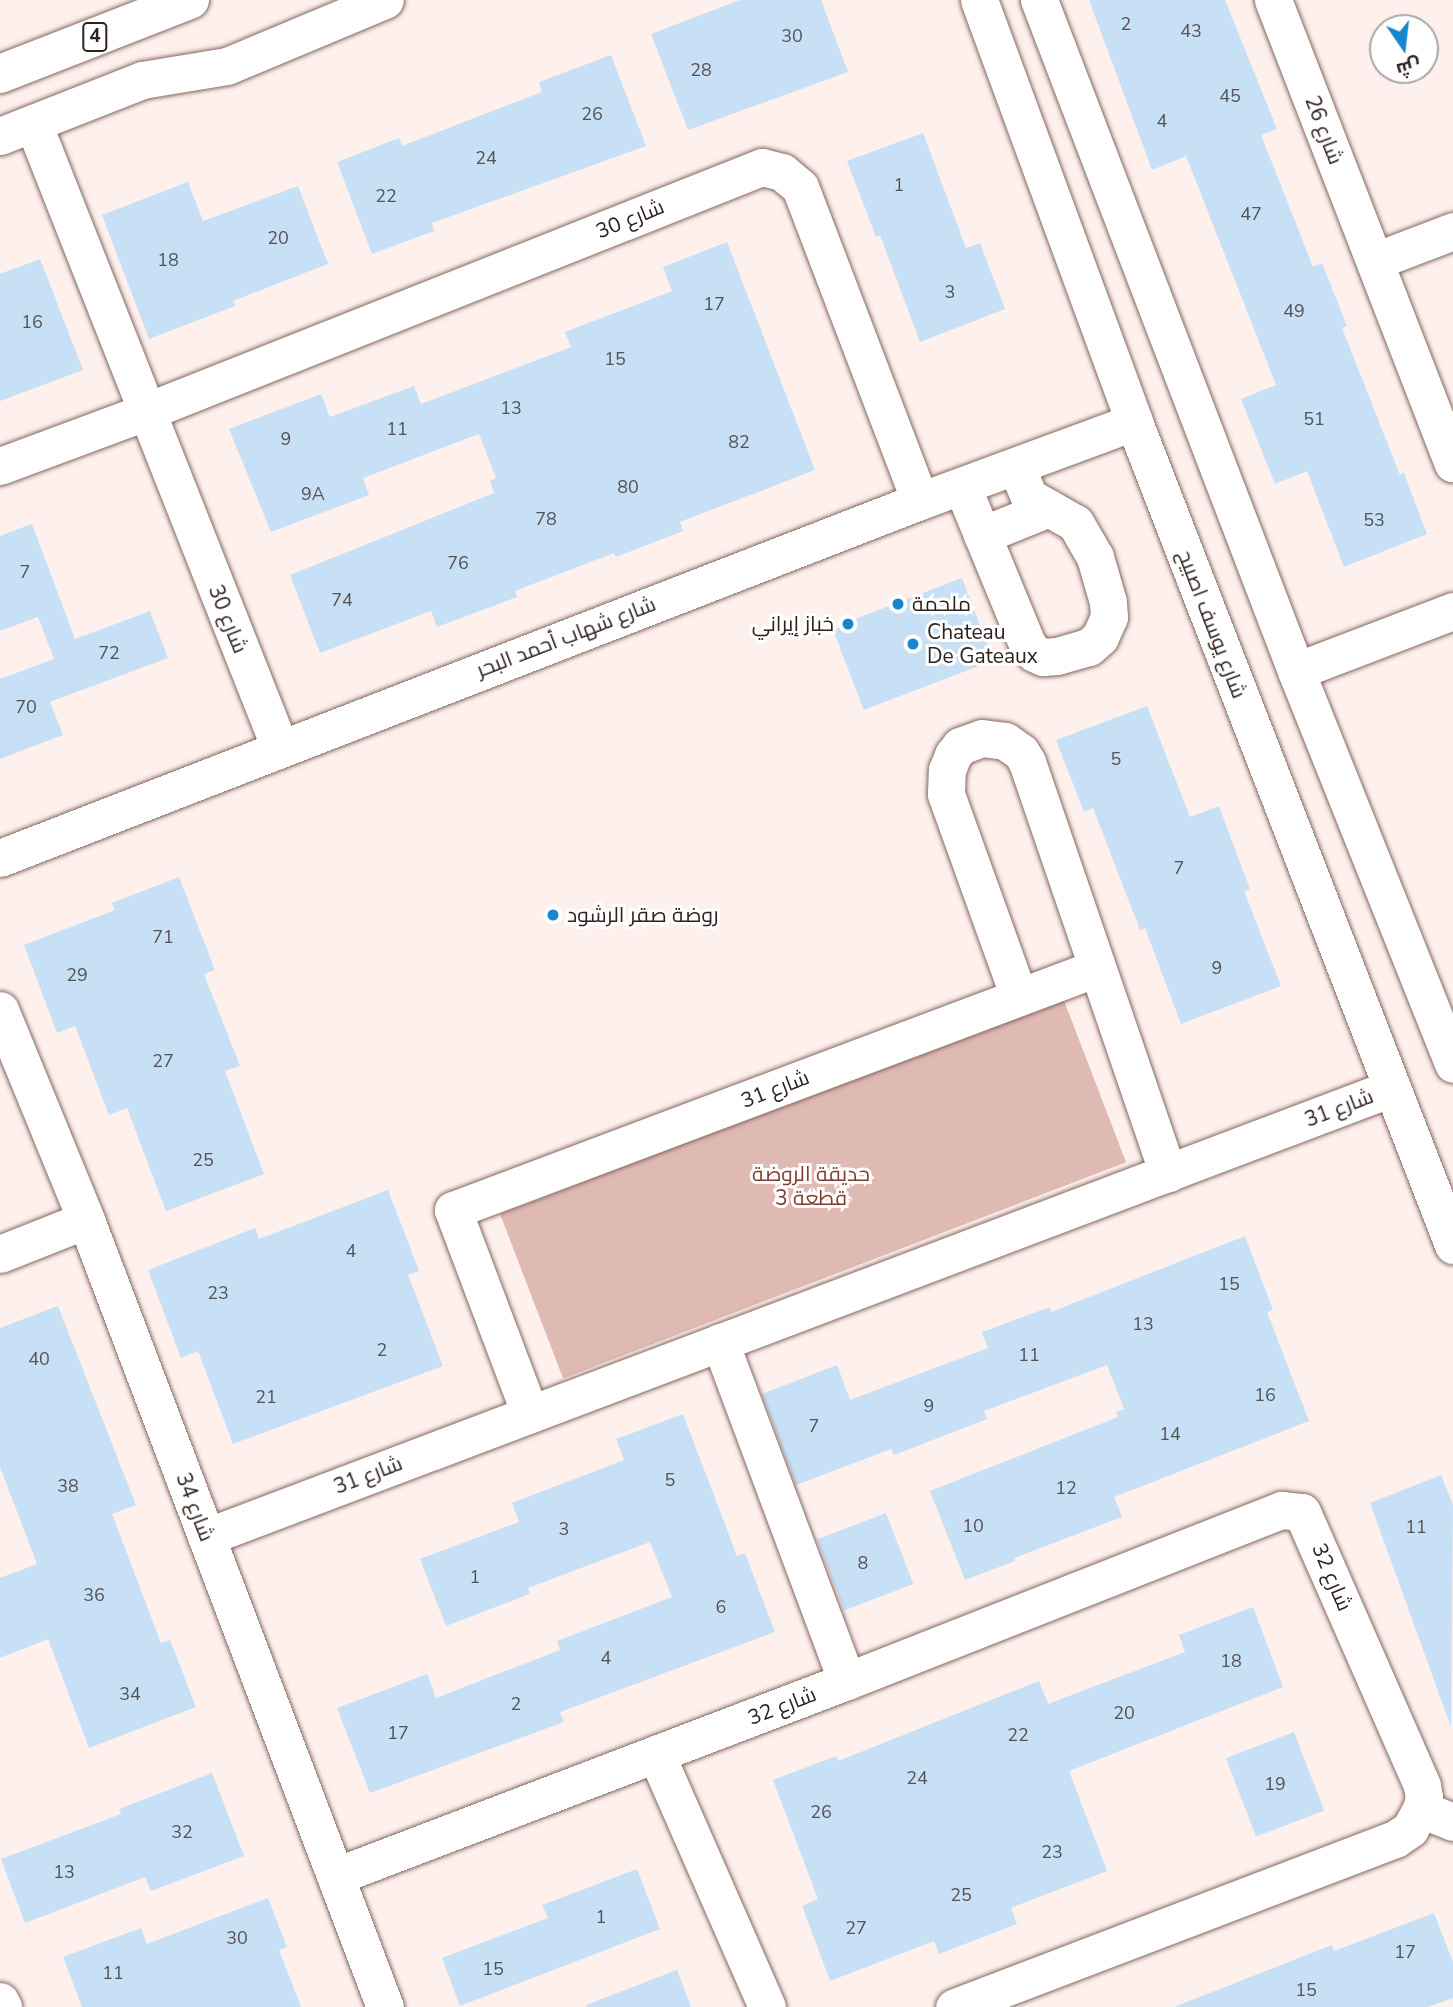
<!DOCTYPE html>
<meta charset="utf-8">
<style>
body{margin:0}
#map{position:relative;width:1453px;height:2007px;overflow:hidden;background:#fef0ed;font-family:"Nunito Sans",Cairo,sans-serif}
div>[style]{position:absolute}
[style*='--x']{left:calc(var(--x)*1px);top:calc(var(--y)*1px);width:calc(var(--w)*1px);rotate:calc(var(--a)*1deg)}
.green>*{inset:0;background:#debab2;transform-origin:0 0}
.building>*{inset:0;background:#c8e0f6;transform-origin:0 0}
.roads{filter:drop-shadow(0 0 2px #85675f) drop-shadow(0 0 2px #85675f)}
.minor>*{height:37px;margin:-18.5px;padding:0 18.5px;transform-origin:18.5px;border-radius:18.5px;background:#fff}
.highway>*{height:38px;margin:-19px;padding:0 19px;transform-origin:19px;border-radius:19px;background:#fff}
.dots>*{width:19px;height:19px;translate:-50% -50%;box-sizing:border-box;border:4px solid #fff;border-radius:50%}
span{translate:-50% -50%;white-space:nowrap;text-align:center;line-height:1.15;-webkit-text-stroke:6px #fff;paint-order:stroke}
.number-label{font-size:18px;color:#545255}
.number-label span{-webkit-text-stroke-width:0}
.shield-label span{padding:2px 5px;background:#fff;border:2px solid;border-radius:5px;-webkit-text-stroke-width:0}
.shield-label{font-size:19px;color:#2e221f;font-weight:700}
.street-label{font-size:21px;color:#2e221f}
.poi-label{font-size:21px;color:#2e221f}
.left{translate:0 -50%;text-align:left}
.right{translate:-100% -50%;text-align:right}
.park-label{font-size:21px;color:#803d2e}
.north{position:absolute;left:1369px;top:14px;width:70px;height:70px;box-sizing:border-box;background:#fff;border:2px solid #aba7a5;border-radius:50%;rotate:166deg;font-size:19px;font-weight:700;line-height:28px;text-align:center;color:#2e221f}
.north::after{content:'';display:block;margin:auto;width:24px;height:32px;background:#1885cf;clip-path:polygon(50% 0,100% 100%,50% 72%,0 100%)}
</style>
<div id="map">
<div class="green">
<div style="left:1063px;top:998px;width:176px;height:603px;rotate:69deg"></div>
</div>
<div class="building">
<div style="clip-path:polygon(740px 0,821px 0,848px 72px,688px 130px,651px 34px)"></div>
<div style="clip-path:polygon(1089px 0,1225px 0,1277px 129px,1261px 135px,1313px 267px,1322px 263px,1347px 326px,1342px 328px,1400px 475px,1404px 473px,1427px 534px,1344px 567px,1307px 471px,1275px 484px,1241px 399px,1276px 385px,1186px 156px,1152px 170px)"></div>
<div style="clip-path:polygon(611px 55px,646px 146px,432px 223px,434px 231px,372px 254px,337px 162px,399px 138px,402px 146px,542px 92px,539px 82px)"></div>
<div style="clip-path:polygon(923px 133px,966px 248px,980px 243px,1005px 309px,920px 342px,880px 235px,876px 237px,847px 161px)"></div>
<div style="clip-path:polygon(188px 182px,203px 221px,298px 186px,328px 264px,233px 301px,235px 306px,149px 339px,102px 215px)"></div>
<div style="clip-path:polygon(727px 242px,815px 470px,680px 522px,683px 531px,616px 557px,614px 553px,515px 591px,517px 597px,437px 627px,431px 611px,320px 653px,290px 575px,494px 493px,490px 481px,496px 478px,479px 434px,363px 478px,369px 495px,271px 532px,229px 429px,321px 394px,330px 417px,414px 386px,421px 404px,571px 347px,565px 332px,672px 291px,663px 267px)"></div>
<div style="clip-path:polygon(40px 259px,83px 370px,0 401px,0 274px)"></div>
<div style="clip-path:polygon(32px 524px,75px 639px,150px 611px,168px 658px,50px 702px,63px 735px,0 759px,0 679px,54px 659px,38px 617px,0 631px,0 536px)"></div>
<div style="left:962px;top:578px;width:88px;height:139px;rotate:69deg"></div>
<div style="clip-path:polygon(1147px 706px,1190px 817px,1219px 806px,1250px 889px,1244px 891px,1281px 986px,1181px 1024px,1145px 928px,1140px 930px,1093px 808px,1084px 812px,1056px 740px)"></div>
<div style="clip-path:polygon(179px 877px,215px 970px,204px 974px,240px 1066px,225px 1071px,264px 1174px,166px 1211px,127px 1108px,109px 1115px,75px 1026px,57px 1033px,24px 945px,115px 910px,112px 903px)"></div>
<div style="clip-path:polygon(388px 1190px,419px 1271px,408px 1275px,443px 1366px,233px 1444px,198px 1351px,181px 1358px,148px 1270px,255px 1228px,259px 1239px)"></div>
<div style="clip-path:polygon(1245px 1236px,1273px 1310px,1267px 1312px,1309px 1421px,1114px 1497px,1122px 1517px,1014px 1558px,1015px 1561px,965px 1580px,930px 1491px,1118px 1417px,1116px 1412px,1124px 1409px,1107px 1365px,984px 1411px,987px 1419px,894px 1455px,891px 1449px,796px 1485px,762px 1394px,837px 1365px,850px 1400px,988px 1348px,982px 1332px,1050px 1307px,1051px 1312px)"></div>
<div style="clip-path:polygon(58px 1306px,136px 1505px,112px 1514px,161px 1643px,170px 1640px,196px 1707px,89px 1748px,48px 1639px,0 1658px,0 1578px,37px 1564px,0 1467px,0 1328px)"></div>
<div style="clip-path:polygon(683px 1414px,737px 1556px,745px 1553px,775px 1632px,560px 1712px,564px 1722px,370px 1793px,337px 1708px,427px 1674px,436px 1698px,560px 1650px,557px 1641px,672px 1597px,650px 1542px,528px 1588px,530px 1594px,446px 1626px,420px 1559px,519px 1522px,512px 1503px,624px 1460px,616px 1439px)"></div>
<div style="clip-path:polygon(1441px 1475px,1453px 1505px,1451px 1727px,1370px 1503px)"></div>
<div style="left:886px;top:1513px;width:76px;height:74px;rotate:69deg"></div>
<div style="clip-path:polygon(1253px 1607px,1283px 1687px,1069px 1771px,1107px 1871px,1011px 1908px,1017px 1924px,939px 1954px,934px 1941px,830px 1981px,802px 1906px,818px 1899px,773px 1780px,836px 1756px,838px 1761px,1039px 1681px,1048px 1704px,1185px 1652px,1179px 1635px)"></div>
<div style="left:1294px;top:1732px;width:84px;height:73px;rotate:69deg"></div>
<div style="clip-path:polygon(212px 1773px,244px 1856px,151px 1891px,145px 1877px,25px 1923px,1px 1859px,121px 1814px,119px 1809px)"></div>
<div style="clip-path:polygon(637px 1869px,660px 1929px,460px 2006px,442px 1958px,548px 1918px,542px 1905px)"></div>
<div style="clip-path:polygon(268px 1898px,287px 1947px,279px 1950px,301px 2007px,82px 2007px,63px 1957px,141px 1928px,147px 1944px)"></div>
<div style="clip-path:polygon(1434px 1913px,1453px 1962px,1453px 1998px,1428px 2007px,1174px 2007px,1332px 1945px,1334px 1951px)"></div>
<div style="clip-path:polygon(677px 1970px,691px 2007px,587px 2007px,586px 2005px)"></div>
</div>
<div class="roads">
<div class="minor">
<div style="--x:979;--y:0;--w:450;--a:69.8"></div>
<div style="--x:1134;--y:422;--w:883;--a:68.81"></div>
<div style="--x:1039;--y:0;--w:719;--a:69.04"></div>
<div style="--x:1296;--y:671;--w:423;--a:68.2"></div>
<div style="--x:1273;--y:0;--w:497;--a:68.8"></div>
<div style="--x:33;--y:123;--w:672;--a:68.44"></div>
<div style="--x:0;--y:136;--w:153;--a:-21.5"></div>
<div style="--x:142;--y:80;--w:86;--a:-9.4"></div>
<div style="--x:227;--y:66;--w:171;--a:-22.7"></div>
<div style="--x:1375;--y:261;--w:84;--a:-21"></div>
<div style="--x:0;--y:466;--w:155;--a:-20.4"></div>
<div style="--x:145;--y:412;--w:664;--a:-21.66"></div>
<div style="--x:762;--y:167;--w:21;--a:14"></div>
<div style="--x:782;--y:172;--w:23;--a:40"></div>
<div style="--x:800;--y:187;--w:336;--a:69.1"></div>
<div style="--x:962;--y:486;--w:171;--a:67.6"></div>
<div style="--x:1027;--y:644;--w:11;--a:52"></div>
<div style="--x:1034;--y:653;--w:10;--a:24"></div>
<div style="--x:1043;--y:657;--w:14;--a:-4"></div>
<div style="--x:1057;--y:656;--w:33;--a:-16"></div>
<div style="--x:1089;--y:647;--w:15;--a:-42"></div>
<div style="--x:1100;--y:637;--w:22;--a:-66"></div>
<div style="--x:1109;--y:617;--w:15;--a:-94"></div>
<div style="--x:1108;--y:602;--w:47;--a:-106.1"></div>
<div style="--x:1095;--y:557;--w:39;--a:-120"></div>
<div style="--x:1075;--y:523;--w:53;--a:-150.5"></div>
<div style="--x:1029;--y:497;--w:33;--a:-113"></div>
<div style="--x:982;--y:535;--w:72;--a:-21.9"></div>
<div style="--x:1296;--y:671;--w:168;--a:-20.9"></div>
<div style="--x:0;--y:858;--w:987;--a:-21.21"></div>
<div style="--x:920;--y:501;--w:228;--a:-20.3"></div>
<div style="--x:1019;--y:997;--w:216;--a:-109.8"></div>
<div style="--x:946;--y:794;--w:24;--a:-88"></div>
<div style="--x:947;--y:770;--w:16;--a:-68"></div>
<div style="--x:953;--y:755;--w:11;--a:-52"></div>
<div style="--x:960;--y:746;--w:23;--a:-20"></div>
<div style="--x:982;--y:738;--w:23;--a:7"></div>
<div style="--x:1005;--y:741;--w:19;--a:35"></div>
<div style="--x:1021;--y:752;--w:12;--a:59"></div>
<div style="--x:1027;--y:762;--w:435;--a:71.1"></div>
<div style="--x:0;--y:1010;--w:227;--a:67.7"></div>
<div style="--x:86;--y:1220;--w:842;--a:69.2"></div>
<div style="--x:0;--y:1254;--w:92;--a:-21.6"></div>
<div style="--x:720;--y:1342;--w:362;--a:69.5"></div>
<div style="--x:530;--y:1414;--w:218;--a:-110.7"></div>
<div style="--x:453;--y:1210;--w:688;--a:-20.6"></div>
<div style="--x:206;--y:1537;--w:1268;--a:-20.74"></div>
<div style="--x:656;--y:1754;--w:276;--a:66.3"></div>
<div style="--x:1421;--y:1809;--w:35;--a:22"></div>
<div style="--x:336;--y:1876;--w:547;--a:-20.89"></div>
<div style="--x:847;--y:1681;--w:467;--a:-21.5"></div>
<div style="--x:1282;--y:1510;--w:20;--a:6"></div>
<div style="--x:1302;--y:1512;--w:299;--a:66.3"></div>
<div style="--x:1422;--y:1786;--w:11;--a:80"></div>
<div style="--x:1424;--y:1797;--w:12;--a:104"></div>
<div style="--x:1421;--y:1809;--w:23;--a:119"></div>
<div style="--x:1410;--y:1829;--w:18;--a:146"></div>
<div style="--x:1395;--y:1839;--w:472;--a:159.1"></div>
<div style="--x:0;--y:2001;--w:7;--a:63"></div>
</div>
<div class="highway">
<div style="--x:0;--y:74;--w:204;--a:-21.3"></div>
</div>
</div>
<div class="dots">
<div style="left:898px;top:604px;background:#1885cf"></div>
<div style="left:848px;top:624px;background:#1885cf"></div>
<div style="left:913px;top:644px;background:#1885cf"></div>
<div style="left:553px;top:915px;background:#1885cf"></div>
</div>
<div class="number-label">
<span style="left:1126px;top:24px">2</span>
<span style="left:1191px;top:31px">43</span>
<span style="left:792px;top:36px">30</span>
<span style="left:701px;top:70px">28</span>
<span style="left:1230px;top:96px">45</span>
<span style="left:592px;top:114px">26</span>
<span style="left:1162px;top:121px">4</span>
<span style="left:486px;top:158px">24</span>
<span style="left:899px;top:185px">1</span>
<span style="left:386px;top:196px">22</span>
<span style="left:1251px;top:214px">47</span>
<span style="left:278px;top:238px">20</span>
<span style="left:168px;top:260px">18</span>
<span style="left:950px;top:292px">3</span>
<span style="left:714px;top:304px">17</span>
<span style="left:1294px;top:311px">49</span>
<span style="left:32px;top:322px">16</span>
<span style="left:615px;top:359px">15</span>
<span style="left:511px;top:408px">13</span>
<span style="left:1314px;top:419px">51</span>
<span style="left:397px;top:429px">11</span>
<span style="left:286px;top:439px">9</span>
<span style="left:739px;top:442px">82</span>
<span style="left:628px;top:487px">80</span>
<span style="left:313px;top:494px">9A</span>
<span style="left:546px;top:519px">78</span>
<span style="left:1374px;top:520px">53</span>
<span style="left:458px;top:563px">76</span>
<span style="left:25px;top:572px">7</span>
<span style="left:342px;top:600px">74</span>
<span style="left:109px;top:653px">72</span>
<span style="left:26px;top:707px">70</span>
<span style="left:1116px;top:759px">5</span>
<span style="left:1179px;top:868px">7</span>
<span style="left:163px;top:937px">71</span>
<span style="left:1217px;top:968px">9</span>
<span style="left:77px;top:975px">29</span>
<span style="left:163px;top:1061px">27</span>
<span style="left:203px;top:1160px">25</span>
<span style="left:351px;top:1251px">4</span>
<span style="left:1229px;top:1284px">15</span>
<span style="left:218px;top:1293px">23</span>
<span style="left:1143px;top:1324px">13</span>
<span style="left:382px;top:1350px">2</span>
<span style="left:1029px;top:1355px">11</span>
<span style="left:39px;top:1359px">40</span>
<span style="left:1265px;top:1395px">16</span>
<span style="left:266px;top:1397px">21</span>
<span style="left:929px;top:1406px">9</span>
<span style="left:814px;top:1426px">7</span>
<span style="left:1170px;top:1434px">14</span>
<span style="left:670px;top:1480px">5</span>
<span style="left:68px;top:1486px">38</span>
<span style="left:1066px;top:1488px">12</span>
<span style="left:973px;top:1526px">10</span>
<span style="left:1416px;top:1527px">11</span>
<span style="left:564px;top:1529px">3</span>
<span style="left:863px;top:1563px">8</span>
<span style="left:475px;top:1577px">1</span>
<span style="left:94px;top:1595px">36</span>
<span style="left:721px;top:1607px">6</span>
<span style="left:606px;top:1658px">4</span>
<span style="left:1231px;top:1661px">18</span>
<span style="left:130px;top:1694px">34</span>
<span style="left:516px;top:1704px">2</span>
<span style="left:1124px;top:1713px">20</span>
<span style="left:398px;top:1733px">17</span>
<span style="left:1018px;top:1735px">22</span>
<span style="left:917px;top:1778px">24</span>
<span style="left:1275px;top:1784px">19</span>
<span style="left:821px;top:1812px">26</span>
<span style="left:182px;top:1832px">32</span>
<span style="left:1052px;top:1852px">23</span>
<span style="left:64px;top:1872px">13</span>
<span style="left:961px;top:1895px">25</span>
<span style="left:601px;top:1917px">1</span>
<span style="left:856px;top:1928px">27</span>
<span style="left:237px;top:1938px">30</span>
<span style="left:1405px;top:1952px">17</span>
<span style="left:493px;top:1969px">15</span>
<span style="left:113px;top:1973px">11</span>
<span style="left:1306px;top:1990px">15</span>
</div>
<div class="shield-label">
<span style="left:95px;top:37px">4</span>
</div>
<div class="street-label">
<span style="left:1324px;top:130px;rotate:69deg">شارع 26</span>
<span style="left:630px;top:219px;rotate:-22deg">شارع 30</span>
<span style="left:228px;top:619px;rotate:68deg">شارع 30</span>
<span style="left:1212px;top:624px;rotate:69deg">شارع يوسف اصبيح</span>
<span style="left:566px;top:637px;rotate:-21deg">شارع شهاب أحمد البحر</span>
<span style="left:775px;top:1089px;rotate:-21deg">شارع 31</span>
<span style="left:1339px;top:1108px;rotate:-21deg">شارع 31</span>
<span style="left:368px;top:1475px;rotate:-21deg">شارع 31</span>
<span style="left:195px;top:1507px;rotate:69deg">شارع 34</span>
<span style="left:1332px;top:1577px;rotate:67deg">شارع 32</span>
<span style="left:782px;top:1706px;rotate:-21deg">شارع 32</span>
</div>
<div class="poi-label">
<span class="left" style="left:912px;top:604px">ملحمة</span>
<span class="right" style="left:834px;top:624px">خباز إيراني</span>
<span class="left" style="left:927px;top:644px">Chateau<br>De Gateaux</span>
<span class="left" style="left:567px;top:915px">روضة صقر الرشود</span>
</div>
<div class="park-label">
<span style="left:811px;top:1186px">حديقة الروضة<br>قطعة 3</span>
</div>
<div class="north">ش</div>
</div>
